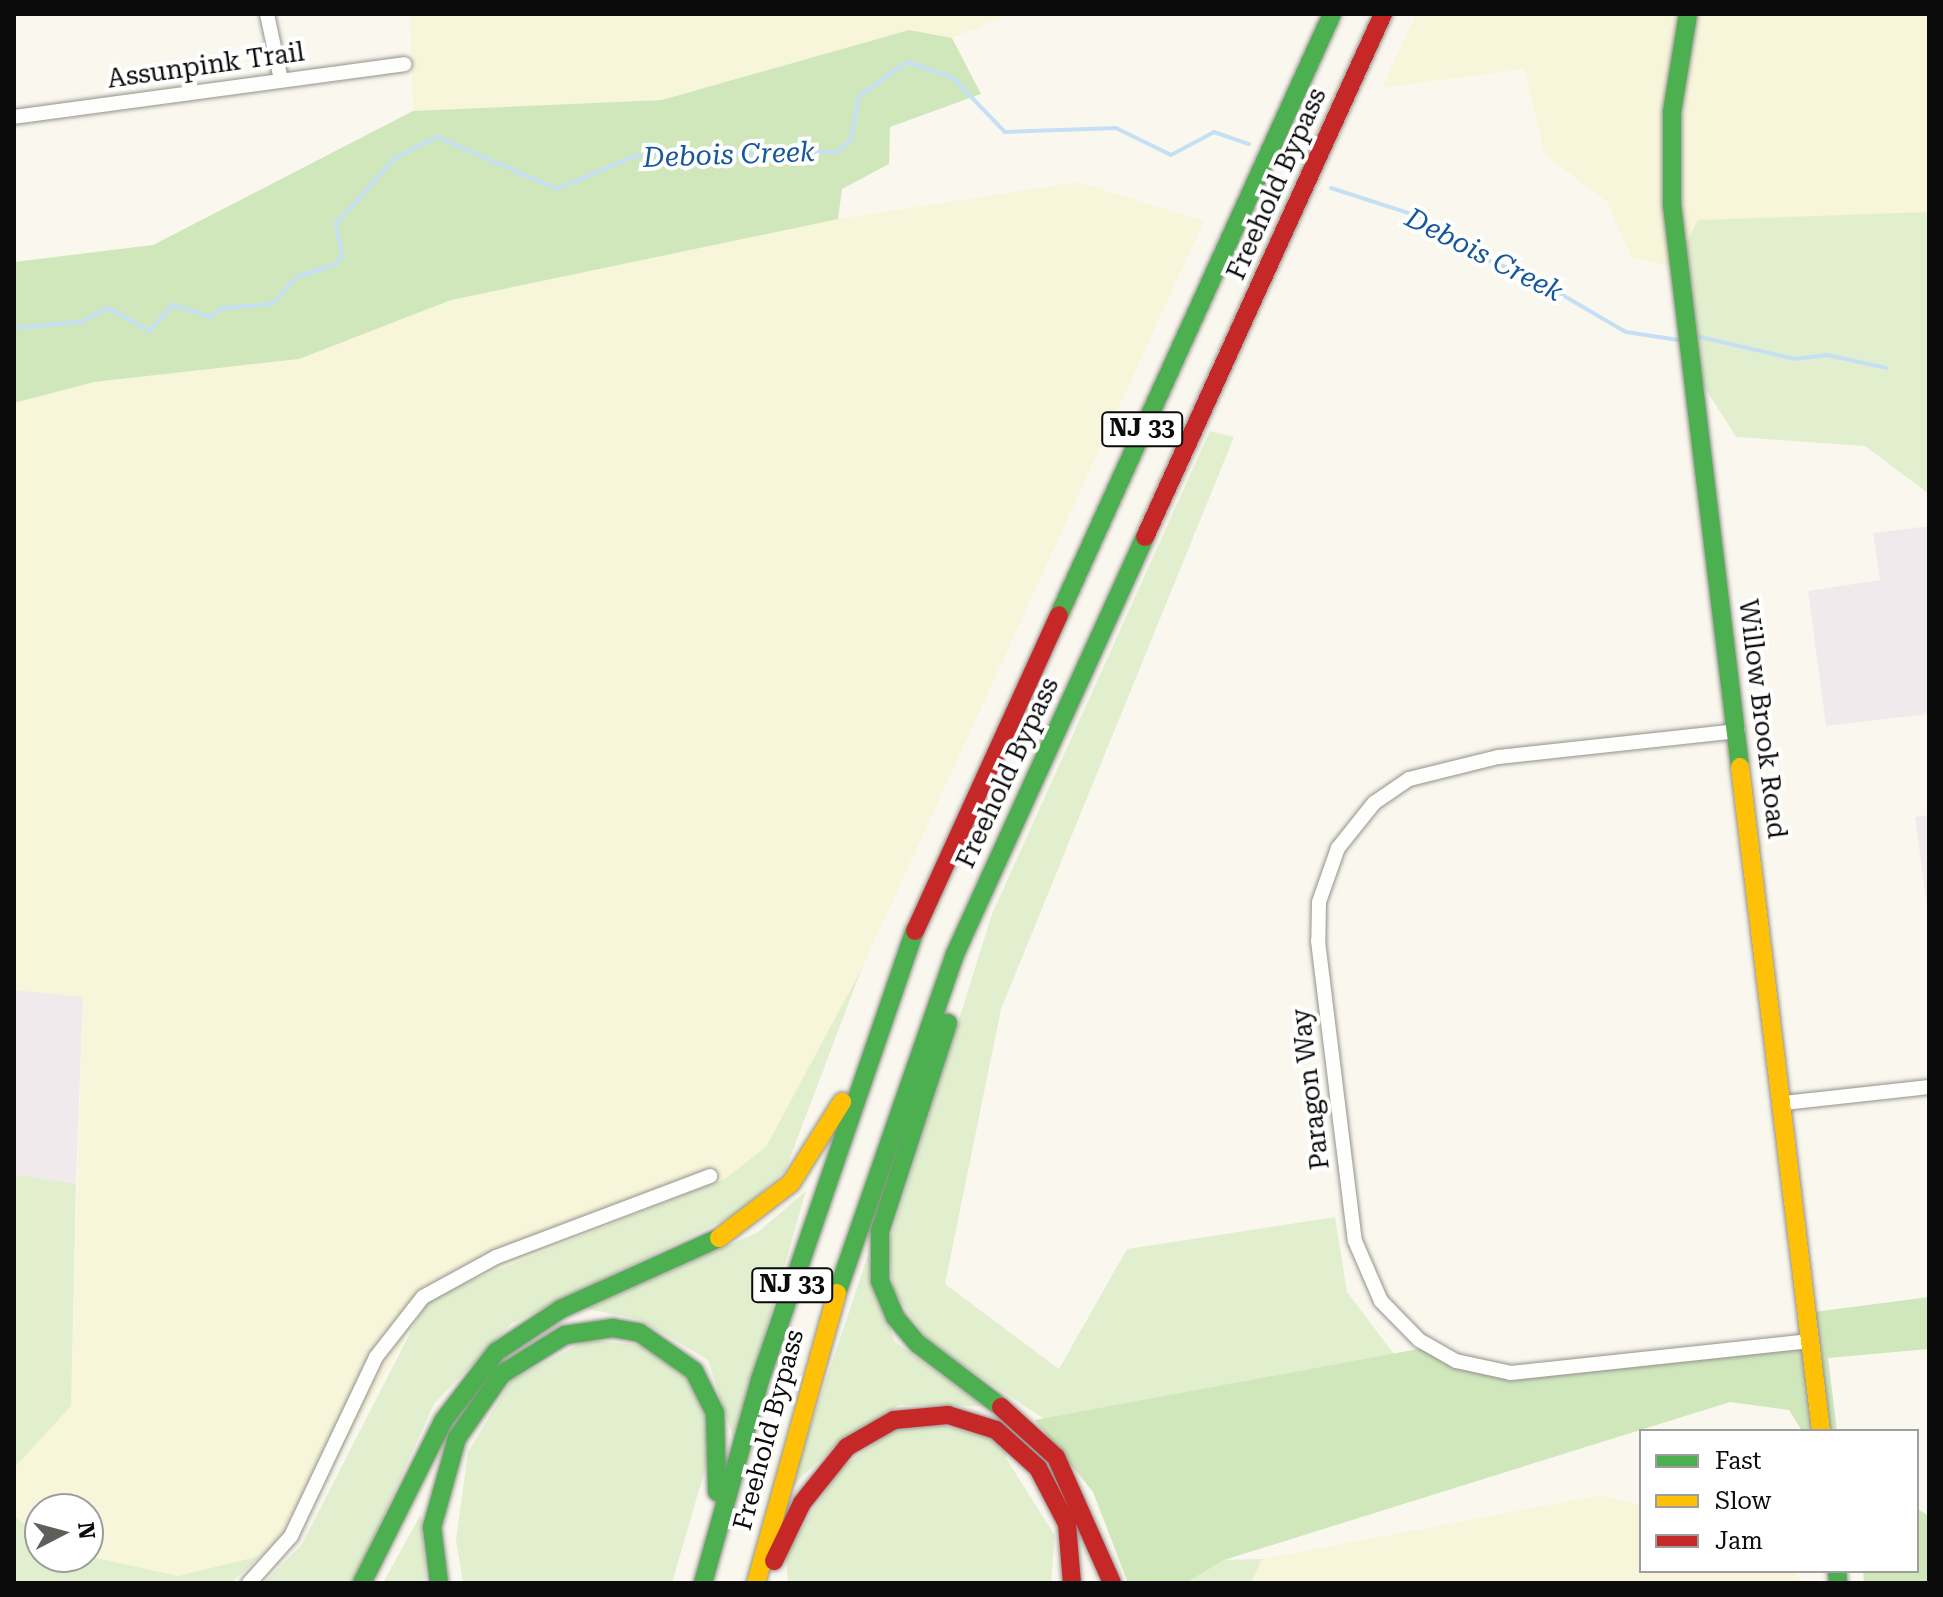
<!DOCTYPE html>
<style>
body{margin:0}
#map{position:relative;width:1943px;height:1597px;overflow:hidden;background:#faf8ee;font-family:"Roboto Serif",serif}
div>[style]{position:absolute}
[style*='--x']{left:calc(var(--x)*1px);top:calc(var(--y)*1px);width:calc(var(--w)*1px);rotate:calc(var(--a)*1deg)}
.industrial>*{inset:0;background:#f1eaec}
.farmland>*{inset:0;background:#f7f5da}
.green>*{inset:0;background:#e1efce}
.forest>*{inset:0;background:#d0e7bc}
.stream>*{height:4px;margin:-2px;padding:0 2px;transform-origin:2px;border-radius:2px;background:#c5e0f4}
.roads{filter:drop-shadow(0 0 2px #93928d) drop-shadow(0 0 2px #93928d)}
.street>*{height:14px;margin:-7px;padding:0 7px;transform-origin:7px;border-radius:7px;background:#fefefc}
.fast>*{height:18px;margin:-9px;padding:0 9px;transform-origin:9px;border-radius:9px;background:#4caf50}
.slow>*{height:18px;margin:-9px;padding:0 9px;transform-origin:9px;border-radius:9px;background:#ffc107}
.jam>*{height:18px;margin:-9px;padding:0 9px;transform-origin:9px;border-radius:9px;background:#c62828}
span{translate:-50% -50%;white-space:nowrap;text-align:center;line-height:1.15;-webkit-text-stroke:8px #fff;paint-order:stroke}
.shield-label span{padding:2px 6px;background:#fff;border:2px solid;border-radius:6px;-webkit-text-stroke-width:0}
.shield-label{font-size:24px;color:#0b0b0b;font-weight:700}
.street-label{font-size:26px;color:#0b0b0b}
.water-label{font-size:28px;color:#15599b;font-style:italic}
.frame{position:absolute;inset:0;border:16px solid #0b0b0b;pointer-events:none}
.legend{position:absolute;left:1639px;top:1429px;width:280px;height:144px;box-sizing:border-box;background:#fff;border:2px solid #9d9d9d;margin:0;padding:10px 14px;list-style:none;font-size:24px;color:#0b0b0b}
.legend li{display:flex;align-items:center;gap:16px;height:40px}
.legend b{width:40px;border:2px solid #9d9d9d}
.north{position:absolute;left:24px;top:1493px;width:80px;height:80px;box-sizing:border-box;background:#fff;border:2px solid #9d9d9d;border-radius:50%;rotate:84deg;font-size:22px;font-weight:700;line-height:32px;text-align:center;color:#0b0b0b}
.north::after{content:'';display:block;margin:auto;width:28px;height:36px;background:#5f5e5a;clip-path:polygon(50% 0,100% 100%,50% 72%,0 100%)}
</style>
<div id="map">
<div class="industrial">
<div style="clip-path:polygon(1929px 526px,1929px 714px,1826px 726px,1808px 591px,1880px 580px,1873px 533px)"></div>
<div style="clip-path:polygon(1929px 815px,1929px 922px,1915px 817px)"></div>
<div style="clip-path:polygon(14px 990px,83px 996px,76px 1184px,14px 1174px)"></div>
</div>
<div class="farmland">
<div style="clip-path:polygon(410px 14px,1010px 14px,952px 38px,909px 30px,662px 100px,413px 111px)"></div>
<div style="clip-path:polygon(1416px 14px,1929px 14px,1929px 212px,1698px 220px,1674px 267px,1632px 258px,1607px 202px,1545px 155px,1524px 69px,1382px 88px)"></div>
<div style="clip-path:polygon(1078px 182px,1204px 221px,862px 968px,766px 1147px,726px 1178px,428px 1298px,285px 1550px,178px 1576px,88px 1556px,88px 1509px,40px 1509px,40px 1537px,14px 1516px,14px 1468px,71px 1405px,83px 997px,14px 990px,14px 403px,94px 382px,299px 359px,451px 300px,560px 273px,838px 219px)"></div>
<div style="clip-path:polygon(1601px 1495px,1641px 1505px,1641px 1571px,1794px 1571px,1803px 1583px,1251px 1583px,1262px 1559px)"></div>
</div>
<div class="green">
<div style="clip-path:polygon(1929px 212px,1929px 494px,1865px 446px,1736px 437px,1689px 363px,1674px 267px,1698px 220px)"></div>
<div style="clip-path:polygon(1210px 431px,1234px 437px,1001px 1009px,945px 1284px,1059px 1369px,1127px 1249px,1335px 1217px,1347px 1292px,1394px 1354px,1044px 1419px,930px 1343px,893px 1290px,889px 1243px,992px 914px)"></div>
<div style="clip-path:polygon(862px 968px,785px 1171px,738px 1213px,511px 1324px,434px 1404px,353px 1583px,264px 1583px,302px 1544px,428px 1298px,726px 1178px,766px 1147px)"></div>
<div style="clip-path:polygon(14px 1174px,76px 1184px,71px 1406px,14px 1468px)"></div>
<div style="clip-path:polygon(806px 1191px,734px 1440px,708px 1360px,639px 1319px,587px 1309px,758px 1232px)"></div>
<div style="clip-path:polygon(868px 1255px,894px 1341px,983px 1406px,899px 1405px,835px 1446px,790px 1488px)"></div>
<div style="clip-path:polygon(587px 1340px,649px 1346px,684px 1369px,705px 1413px,711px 1449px,672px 1583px,463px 1583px,456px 1540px,468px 1452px,511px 1381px)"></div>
<div style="clip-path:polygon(926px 1421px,1007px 1443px,1006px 1458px,1055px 1536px,1051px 1583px,788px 1583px,786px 1554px,839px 1470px,893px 1430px)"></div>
<div style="clip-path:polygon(421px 1514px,426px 1583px,383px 1583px)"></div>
<div style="clip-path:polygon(14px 1516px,40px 1537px,40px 1557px,88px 1556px,178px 1576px,260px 1556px,231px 1583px,14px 1583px)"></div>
<div style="clip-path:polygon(1262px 1559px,1251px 1583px,1186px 1583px,1224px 1560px)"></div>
</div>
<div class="forest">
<div style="clip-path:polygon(909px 30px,952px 38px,981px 94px,890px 127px,889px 164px,842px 189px,838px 219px,451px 300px,299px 359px,94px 382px,14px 403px,14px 262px,153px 245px,413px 111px,662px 100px)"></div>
<div style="clip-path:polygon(1929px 1297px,1929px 1349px,1828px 1358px,1837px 1431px,1802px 1431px,1789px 1410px,1730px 1402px,1224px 1560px,1186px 1583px,1128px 1583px,1093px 1492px,1035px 1420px,1429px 1347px,1511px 1375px,1809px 1345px,1806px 1313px)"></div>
<div style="clip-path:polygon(1917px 1509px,1929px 1516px,1929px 1583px,1864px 1583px,1863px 1571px,1917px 1571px)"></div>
</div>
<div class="stream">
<div style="--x:1331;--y:188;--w:98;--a:17.9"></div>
<div style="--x:1424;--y:218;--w:64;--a:36.2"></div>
<div style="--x:1476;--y:256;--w:58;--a:20.3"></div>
<div style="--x:1530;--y:276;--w:111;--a:30.3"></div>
<div style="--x:1626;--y:332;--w:53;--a:8.7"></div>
<div style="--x:14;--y:328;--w:67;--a:-5.1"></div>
<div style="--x:81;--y:322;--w:30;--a:-27"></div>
<div style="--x:108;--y:308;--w:48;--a:28.7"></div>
<div style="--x:150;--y:331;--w:35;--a:-49"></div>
<div style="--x:173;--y:305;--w:40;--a:18"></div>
<div style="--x:211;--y:317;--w:14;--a:-39"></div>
<div style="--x:222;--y:308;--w:50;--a:-4.6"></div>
<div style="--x:272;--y:304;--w:37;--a:-47"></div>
<div style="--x:297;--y:277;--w:41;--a:-18.4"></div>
<div style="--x:336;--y:264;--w:11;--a:-56"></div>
<div style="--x:342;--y:255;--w:32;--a:-101"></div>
<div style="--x:336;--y:224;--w:89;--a:-48.2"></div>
<div style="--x:395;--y:158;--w:47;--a:-26.6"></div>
<div style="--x:437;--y:137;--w:131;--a:23.4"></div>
<div style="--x:557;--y:189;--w:85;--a:-22.9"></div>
<div style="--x:635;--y:156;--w:203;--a:-1.1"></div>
<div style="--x:838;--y:152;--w:18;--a:-45"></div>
<div style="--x:851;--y:139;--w:44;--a:-79.5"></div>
<div style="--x:859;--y:96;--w:59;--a:-35.3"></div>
<div style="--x:907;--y:62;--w:49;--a:19.2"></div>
<div style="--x:953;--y:78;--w:75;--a:46.1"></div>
<div style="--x:1005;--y:132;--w:111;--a:-2.1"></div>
<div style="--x:1116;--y:128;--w:61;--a:26.1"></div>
<div style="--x:1171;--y:155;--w:49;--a:-28.1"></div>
<div style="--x:1214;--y:132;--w:37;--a:19"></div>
<div style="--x:1700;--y:337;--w:98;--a:13"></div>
<div style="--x:1795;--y:359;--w:32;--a:-7"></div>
<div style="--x:1827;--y:355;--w:61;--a:12.2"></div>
</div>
<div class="roads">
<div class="street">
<div style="--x:267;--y:14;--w:67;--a:78"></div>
<div style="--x:14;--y:117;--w:394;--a:-7.7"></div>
<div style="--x:1738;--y:731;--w:241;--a:173.8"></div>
<div style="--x:1498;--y:757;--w:92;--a:166.1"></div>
<div style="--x:1409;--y:779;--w:42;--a:145.6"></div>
<div style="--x:1374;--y:803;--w:58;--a:128.7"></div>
<div style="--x:1338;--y:848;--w:57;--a:109.4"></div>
<div style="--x:1319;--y:902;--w:39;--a:91"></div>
<div style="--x:1318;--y:941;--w:302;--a:83"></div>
<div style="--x:1355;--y:1241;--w:65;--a:66.6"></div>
<div style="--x:1381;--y:1301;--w:54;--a:45.7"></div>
<div style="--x:1419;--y:1340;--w:43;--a:29.6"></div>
<div style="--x:1456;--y:1361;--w:56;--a:12.3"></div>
<div style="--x:1511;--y:1373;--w:301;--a:-6.1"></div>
<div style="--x:1784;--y:1103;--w:146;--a:-6.3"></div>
<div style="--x:249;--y:1583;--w:63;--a:-48.2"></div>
<div style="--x:291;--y:1536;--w:198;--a:-64.6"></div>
<div style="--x:376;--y:1357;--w:76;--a:-51.9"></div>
<div style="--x:423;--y:1297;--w:83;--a:-28.7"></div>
<div style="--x:496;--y:1257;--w:229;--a:-20.7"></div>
</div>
<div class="fast">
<div style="--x:1688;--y:14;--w:99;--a:99.3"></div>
<div style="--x:1672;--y:112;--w:93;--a:90"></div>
<div style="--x:1672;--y:205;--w:566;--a:83.1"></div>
<div style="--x:1059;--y:615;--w:660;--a:-65.57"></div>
<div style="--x:948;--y:1023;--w:219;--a:108.1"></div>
<div style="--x:880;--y:1231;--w:50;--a:90"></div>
<div style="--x:880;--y:1281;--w:39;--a:67"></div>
<div style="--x:895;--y:1317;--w:35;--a:50"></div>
<div style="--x:918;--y:1344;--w:104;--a:37.2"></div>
<div style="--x:837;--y:1293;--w:359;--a:-70.8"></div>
<div style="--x:955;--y:954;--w:458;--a:-65.5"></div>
<div style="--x:1837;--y:1571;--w:12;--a:85"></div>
<div style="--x:362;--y:1583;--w:181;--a:-63.4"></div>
<div style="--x:443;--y:1421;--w:87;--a:-52.5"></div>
<div style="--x:496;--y:1352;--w:78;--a:-33.5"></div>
<div style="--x:561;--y:1309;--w:173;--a:-24.2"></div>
<div style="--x:439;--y:1583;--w:56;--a:-97.1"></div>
<div style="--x:432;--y:1527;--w:92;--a:-74.3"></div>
<div style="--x:457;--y:1438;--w:78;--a:-54.9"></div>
<div style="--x:502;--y:1374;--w:74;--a:-31.8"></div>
<div style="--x:565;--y:1335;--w:49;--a:-8.3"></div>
<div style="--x:613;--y:1328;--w:27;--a:10"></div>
<div style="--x:640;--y:1333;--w:66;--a:35.1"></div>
<div style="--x:694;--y:1371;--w:47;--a:63.4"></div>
<div style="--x:715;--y:1413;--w:79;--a:88.5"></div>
<div style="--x:703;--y:1583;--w:211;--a:-74.3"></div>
<div style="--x:760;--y:1380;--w:475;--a:-71"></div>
</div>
<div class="slow">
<div style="--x:1740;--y:767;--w:669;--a:83.04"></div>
<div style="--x:719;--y:1238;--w:91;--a:-37.4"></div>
<div style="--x:791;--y:1183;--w:96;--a:-57.8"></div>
<div style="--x:756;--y:1583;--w:301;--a:-74.4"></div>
</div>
<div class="jam">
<div style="--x:1145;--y:537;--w:575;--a:-65.53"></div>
<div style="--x:915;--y:931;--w:347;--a:-65.5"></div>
<div style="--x:1001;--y:1407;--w:74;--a:42.3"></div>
<div style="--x:1056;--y:1457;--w:138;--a:66"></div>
<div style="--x:774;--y:1561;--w:64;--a:-64.2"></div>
<div style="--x:802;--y:1503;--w:72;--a:-51.2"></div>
<div style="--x:847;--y:1447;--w:54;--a:-29.9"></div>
<div style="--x:894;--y:1420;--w:54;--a:-5.3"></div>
<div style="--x:948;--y:1415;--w:50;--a:17.4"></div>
<div style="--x:996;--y:1430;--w:57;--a:42.1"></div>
<div style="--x:1038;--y:1468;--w:63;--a:62.6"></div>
<div style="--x:1067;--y:1524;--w:59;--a:85.2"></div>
</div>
</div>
<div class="shield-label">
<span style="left:1142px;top:429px">NJ 33</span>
<span style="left:792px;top:1285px">NJ 33</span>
</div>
<div class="street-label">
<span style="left:206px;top:66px;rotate:-8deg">Assunpink Trail</span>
<span style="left:1277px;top:184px;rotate:-66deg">Freehold Bypass</span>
<span style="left:1762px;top:719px;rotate:83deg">Willow Brook Road</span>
<span style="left:1008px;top:773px;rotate:-65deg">Freehold Bypass</span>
<span style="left:1311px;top:1089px;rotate:-97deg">Paragon Way</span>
<span style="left:769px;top:1430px;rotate:-75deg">Freehold Bypass</span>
</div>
<div class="water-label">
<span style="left:729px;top:155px;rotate:-2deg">Debois Creek</span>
<span style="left:1484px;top:255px;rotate:27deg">Debois Creek</span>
</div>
<div class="frame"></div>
<ul class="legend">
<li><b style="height:10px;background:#4caf50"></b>Fast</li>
<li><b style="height:10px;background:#ffc107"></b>Slow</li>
<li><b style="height:10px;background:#c62828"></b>Jam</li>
</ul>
<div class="north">N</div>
</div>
